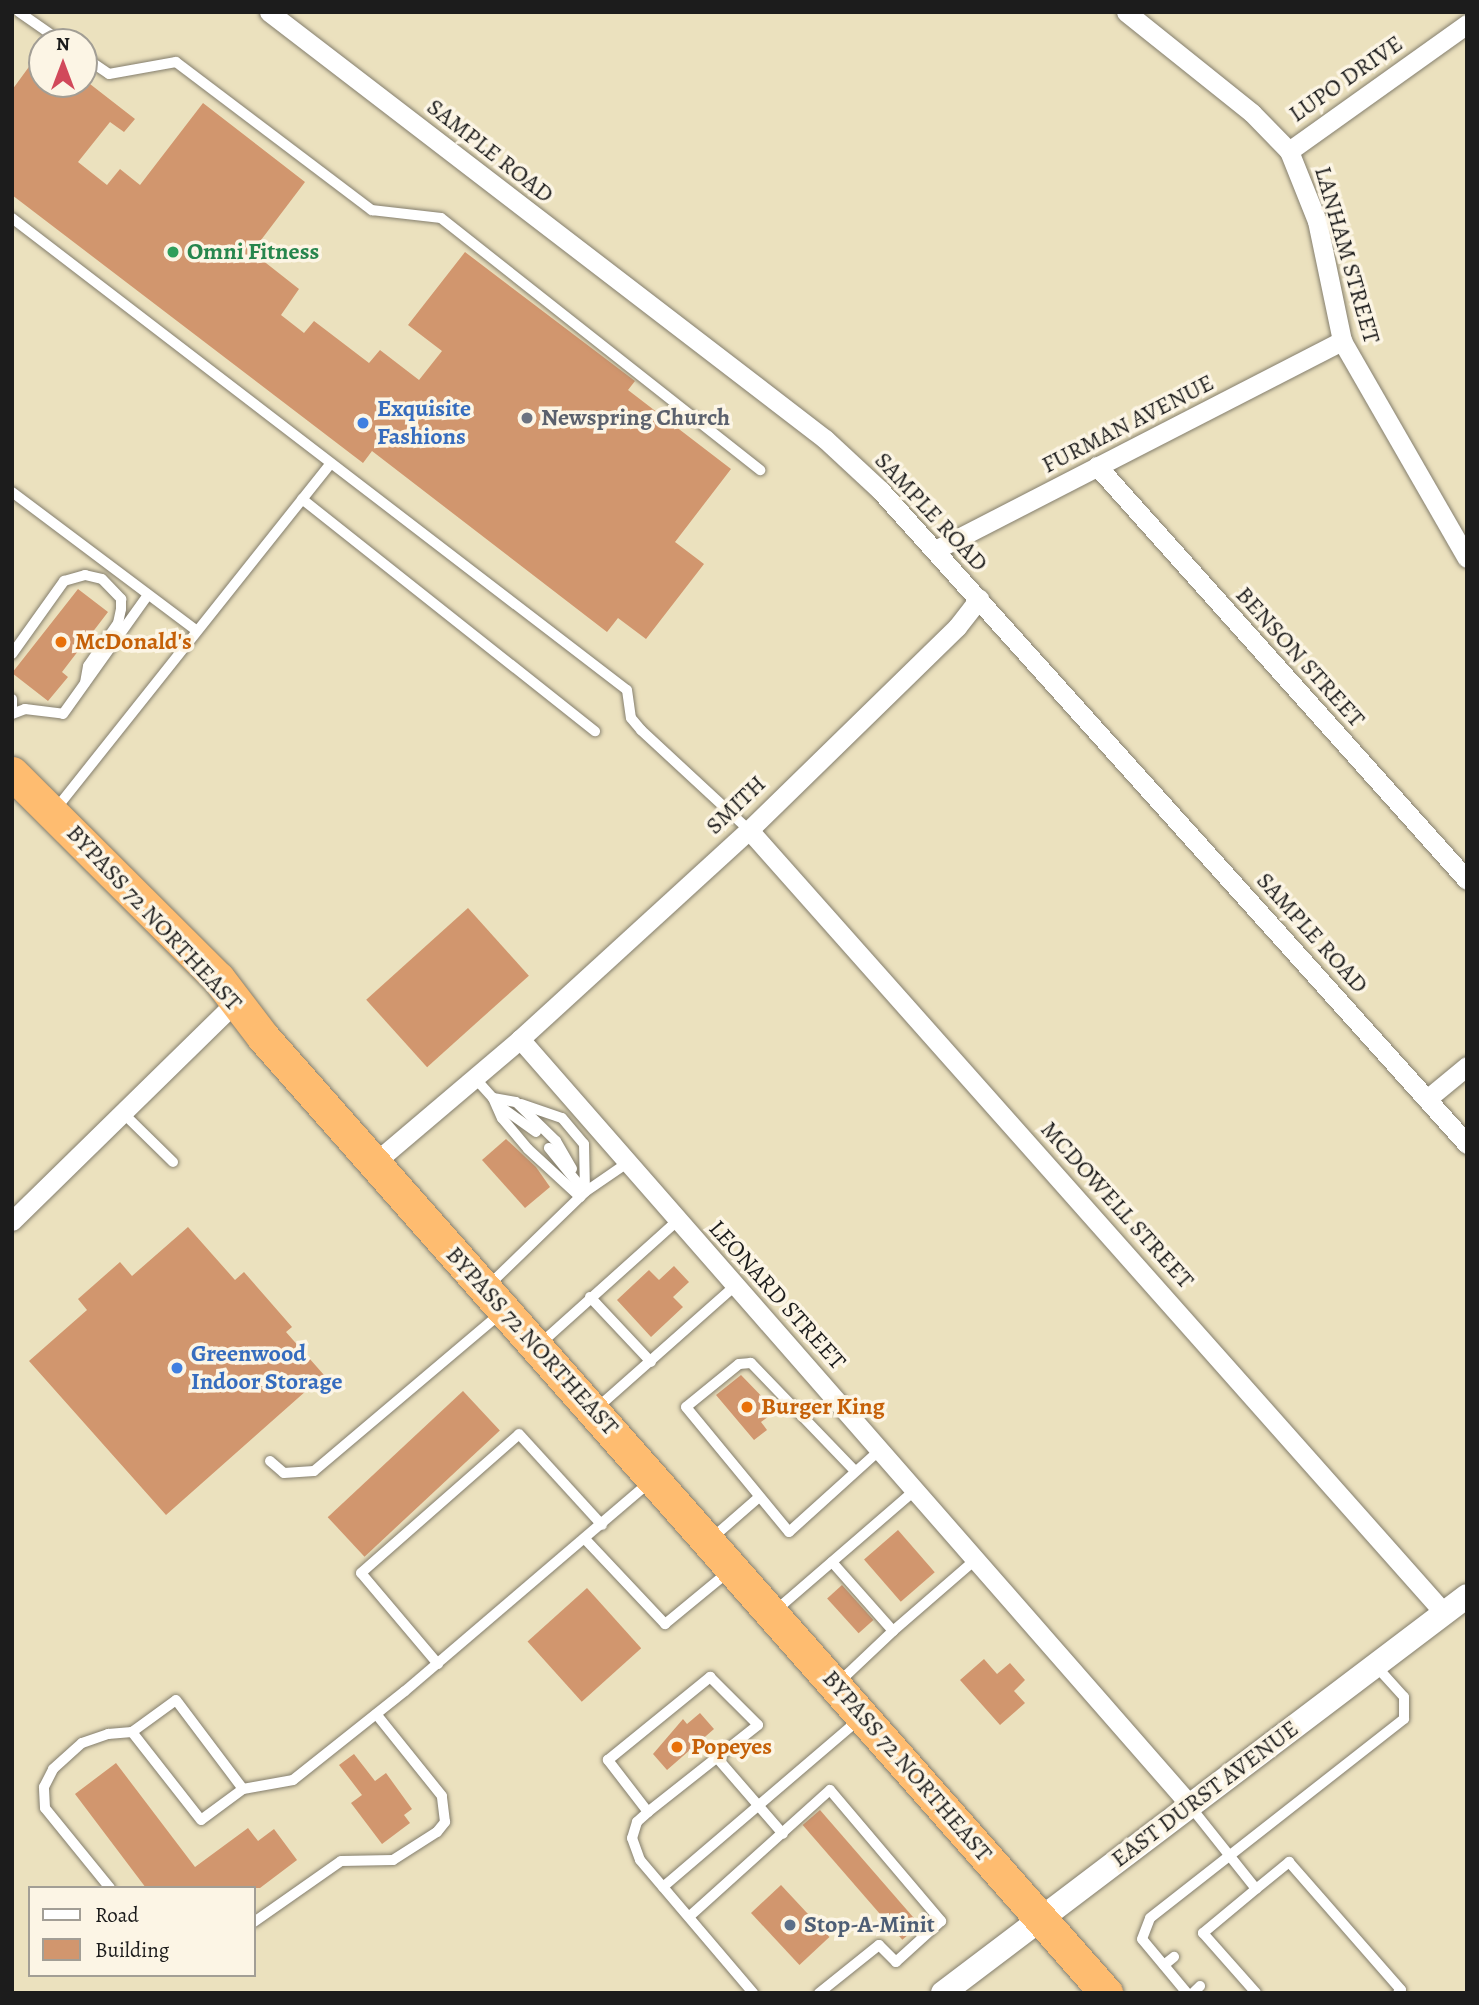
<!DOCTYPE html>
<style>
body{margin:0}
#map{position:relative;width:1479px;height:2005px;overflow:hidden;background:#ebe1be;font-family:Alegreya,serif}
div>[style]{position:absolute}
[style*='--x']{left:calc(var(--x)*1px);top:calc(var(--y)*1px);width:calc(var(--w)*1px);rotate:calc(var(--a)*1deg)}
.building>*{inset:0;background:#d1966e;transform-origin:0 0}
.roads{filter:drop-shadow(0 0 2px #847e6d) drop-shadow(0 0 2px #847e6d)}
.service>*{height:10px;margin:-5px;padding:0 5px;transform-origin:5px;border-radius:5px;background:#fff}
.minor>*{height:19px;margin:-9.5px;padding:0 9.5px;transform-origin:9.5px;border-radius:9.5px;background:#fff}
.tertiary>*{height:24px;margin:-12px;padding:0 12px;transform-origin:12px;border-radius:12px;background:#fff}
.trunk>*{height:33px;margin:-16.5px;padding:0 16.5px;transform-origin:16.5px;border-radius:16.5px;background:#febc70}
.dots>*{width:19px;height:19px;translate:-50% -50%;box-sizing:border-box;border:4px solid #fcf5e5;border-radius:50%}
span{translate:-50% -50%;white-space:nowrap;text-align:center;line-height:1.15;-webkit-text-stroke:7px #fcf5e5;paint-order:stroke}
.street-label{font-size:24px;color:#1c1c1c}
.leisure-label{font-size:24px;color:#27864d;font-weight:700}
.left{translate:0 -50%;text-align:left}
.shop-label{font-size:24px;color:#366cbe;font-weight:700}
.worship-label{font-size:24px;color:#5b616d;font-weight:700}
.food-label{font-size:24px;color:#c56008;font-weight:700}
.service-label{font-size:24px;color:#4e5e75;font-weight:700}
.frame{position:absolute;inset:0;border:14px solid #1c1c1c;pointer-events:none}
.legend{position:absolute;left:28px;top:1886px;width:228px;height:91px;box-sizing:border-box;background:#fcf5e5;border:2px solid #a29e95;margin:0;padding:9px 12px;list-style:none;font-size:21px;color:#1c1c1c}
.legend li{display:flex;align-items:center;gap:14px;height:35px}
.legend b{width:35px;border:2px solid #a29e95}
.north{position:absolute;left:28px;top:28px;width:70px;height:70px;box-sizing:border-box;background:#fcf5e5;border:2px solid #a29e95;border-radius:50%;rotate:0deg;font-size:19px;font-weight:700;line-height:28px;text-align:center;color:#1c1c1c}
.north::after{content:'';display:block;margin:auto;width:24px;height:32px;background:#d1495b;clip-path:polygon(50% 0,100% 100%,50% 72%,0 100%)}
</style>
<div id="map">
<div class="building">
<div style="clip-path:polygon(42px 49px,42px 84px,90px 84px,135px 119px,124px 132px,110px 122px,78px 162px,107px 185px,120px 169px,140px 185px,203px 103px,305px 182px,252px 252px,299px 289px,281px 315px,304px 333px,314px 321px,369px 363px,380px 350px,419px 380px,442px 351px,408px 325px,465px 252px,635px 381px,628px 390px,731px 469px,675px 542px,704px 564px,646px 639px,618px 618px,607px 632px,372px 451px,363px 463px,12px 195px,12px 90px)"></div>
<div style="clip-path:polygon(78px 589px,108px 612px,62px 672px,68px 677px,48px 701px,12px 673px)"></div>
<div style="left:468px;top:908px;width:91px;height:137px;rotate:48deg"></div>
<div style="clip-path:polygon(506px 1139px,536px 1167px,550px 1187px,525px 1208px,482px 1160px)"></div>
<div style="clip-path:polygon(188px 1227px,235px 1280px,244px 1272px,292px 1327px,286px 1332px,324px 1375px,166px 1515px,29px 1361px,87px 1310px,78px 1299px,120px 1262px,132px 1276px)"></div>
<div style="clip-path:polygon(674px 1266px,689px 1282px,673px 1297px,683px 1307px,651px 1337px,617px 1300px,649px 1270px,659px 1280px)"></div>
<div style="clip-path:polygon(741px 1375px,776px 1411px,761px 1422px,767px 1430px,754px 1440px,716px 1395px)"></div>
<div style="left:463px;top:1391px;width:54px;height:185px;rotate:47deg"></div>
<div style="left:898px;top:1530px;width:56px;height:45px;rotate:49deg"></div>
<div style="left:842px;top:1585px;width:47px;height:20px;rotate:48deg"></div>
<div style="left:587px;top:1588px;width:81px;height:80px;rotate:48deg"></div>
<div style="clip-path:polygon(984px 1659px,997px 1674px,1010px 1663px,1025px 1680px,1014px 1691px,1025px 1703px,1000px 1725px,960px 1680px)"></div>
<div style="clip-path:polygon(700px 1713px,714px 1729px,667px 1770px,653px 1754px,683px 1719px,687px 1724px)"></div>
<div style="clip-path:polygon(354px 1754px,375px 1781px,386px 1773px,412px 1809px,404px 1815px,410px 1823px,382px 1844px,351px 1803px,362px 1795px,339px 1765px)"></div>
<div style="clip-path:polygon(116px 1763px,195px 1867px,248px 1828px,258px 1841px,274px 1829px,297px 1860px,260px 1888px,146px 1888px,75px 1794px)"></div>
<div style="left:820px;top:1810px;width:152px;height:23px;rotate:49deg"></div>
<div style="left:781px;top:1885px;width:71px;height:41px;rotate:47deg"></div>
</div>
<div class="roads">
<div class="service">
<div style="--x:19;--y:12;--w:52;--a:34.9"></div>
<div style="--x:84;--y:57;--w:30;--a:34"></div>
<div style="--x:109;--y:74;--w:68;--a:-10.2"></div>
<div style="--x:176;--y:62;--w:246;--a:37.1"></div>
<div style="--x:372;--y:210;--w:69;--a:6.6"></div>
<div style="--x:441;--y:218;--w:407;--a:38.3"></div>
<div style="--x:12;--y:218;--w:775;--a:37.51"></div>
<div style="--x:627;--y:690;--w:28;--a:82"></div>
<div style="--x:631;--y:718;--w:16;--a:50"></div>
<div style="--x:641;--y:730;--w:147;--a:42.8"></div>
<div style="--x:12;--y:492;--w:231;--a:36.9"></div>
<div style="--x:302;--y:499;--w:374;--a:38.4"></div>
<div style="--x:12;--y:654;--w:90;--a:-54.5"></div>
<div style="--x:64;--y:581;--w:22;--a:-16"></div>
<div style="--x:85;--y:575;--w:17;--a:13"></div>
<div style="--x:102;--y:579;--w:28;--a:46"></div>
<div style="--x:121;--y:599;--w:10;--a:90"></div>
<div style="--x:121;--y:609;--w:14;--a:102"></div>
<div style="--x:118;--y:623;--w:52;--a:124.9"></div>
<div style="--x:88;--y:666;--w:17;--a:100"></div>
<div style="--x:12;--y:699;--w:15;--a:90"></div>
<div style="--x:12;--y:714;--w:14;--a:-21"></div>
<div style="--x:25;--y:709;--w:38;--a:7"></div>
<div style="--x:63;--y:714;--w:146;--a:-54.5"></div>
<div style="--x:55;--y:810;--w:443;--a:-51.5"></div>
<div style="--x:474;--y:1077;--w:40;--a:48"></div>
<div style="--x:501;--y:1107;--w:43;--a:35.5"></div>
<div style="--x:493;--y:1098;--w:23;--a:10"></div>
<div style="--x:516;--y:1102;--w:56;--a:44.3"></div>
<div style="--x:556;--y:1141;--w:32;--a:60"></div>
<div style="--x:493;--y:1098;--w:22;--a:66"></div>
<div style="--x:502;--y:1118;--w:40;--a:50"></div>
<div style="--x:528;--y:1149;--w:71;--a:42.7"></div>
<div style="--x:521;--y:1104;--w:43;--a:18.9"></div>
<div style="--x:562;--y:1118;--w:34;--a:50"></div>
<div style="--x:584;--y:1144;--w:47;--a:88.8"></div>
<div style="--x:123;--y:1113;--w:70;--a:44.4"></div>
<div style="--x:585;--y:1192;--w:51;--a:-34.6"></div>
<div style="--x:488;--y:1286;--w:135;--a:-44.1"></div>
<div style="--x:585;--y:1192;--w:57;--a:-129.3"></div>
<div style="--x:590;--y:1297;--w:89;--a:46.8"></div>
<div style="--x:540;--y:1344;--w:186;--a:-41.9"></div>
<div style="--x:597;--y:1408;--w:184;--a:-41.5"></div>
<div style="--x:270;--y:1461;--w:18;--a:41"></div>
<div style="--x:284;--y:1473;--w:30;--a:-4"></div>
<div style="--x:314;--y:1471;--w:245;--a:-40.2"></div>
<div style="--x:854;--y:1470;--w:149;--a:-133.9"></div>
<div style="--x:751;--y:1363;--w:12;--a:175"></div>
<div style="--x:739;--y:1364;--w:68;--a:140.9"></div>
<div style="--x:686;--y:1407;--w:162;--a:50.5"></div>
<div style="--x:789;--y:1532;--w:124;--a:-42.1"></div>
<div style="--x:585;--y:1539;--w:117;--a:46.7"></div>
<div style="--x:665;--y:1624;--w:82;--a:-39.5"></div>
<div style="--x:711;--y:1539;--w:62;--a:-41.1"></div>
<div style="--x:832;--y:1562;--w:92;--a:48.5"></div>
<div style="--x:893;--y:1631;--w:74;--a:136.6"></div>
<div style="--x:775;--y:1611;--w:185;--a:-40.8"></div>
<div style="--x:893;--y:1631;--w:110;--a:-40.9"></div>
<div style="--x:438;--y:1664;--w:119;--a:-130.2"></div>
<div style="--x:361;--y:1573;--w:210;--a:-41.3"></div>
<div style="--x:519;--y:1434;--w:123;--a:47.6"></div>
<div style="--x:710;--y:1677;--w:68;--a:45"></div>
<div style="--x:758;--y:1725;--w:140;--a:141.7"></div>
<div style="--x:648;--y:1812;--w:66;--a:-127.6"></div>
<div style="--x:608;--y:1760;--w:132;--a:-39.1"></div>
<div style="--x:718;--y:1759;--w:99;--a:49.1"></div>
<div style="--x:243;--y:1789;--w:52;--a:143.6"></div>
<div style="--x:201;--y:1820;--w:112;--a:-128.1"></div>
<div style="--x:132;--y:1732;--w:54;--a:-36"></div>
<div style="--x:176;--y:1700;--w:111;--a:53"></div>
<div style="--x:243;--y:1789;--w:51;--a:-10.2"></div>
<div style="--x:293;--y:1780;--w:143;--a:-38.5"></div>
<div style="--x:405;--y:1691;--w:322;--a:-40.5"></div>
<div style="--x:1190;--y:1806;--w:106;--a:51.5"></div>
<div style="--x:1256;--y:1889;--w:69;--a:140.3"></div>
<div style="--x:1203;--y:1933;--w:80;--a:48.5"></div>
<div style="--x:648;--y:1812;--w:15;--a:138"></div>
<div style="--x:637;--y:1822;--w:17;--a:107"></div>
<div style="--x:632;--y:1838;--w:23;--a:70"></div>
<div style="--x:640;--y:1860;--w:175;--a:49.6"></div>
<div style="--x:663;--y:1887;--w:259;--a:-40.5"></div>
<div style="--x:110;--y:1888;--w:103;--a:-129.1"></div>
<div style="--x:45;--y:1808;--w:21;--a:-93"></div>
<div style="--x:44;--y:1787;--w:20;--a:-63"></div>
<div style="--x:53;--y:1769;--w:39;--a:-42"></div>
<div style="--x:82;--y:1743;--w:28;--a:-19"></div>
<div style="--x:108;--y:1734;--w:24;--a:-5"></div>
<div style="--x:1256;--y:1889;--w:43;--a:-39.3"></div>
<div style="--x:1289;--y:1862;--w:170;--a:48.8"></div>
<div style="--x:1401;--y:1990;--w:4;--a:135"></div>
<div style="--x:691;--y:1915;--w:187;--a:-42"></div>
<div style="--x:830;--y:1790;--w:172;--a:49.7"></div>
<div style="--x:941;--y:1921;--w:61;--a:137.7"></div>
<div style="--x:896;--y:1962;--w:24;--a:-135"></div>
<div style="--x:879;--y:1945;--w:77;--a:141.3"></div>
<div style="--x:254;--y:1922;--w:106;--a:-35"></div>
<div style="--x:341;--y:1861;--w:52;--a:-1.1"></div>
<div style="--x:393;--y:1860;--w:52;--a:-32.5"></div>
<div style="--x:437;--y:1832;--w:13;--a:-51"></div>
<div style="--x:445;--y:1822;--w:26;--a:-97"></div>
<div style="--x:442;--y:1796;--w:105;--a:-128.8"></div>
<div style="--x:1164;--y:1965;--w:13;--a:-39"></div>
<div style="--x:1187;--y:1993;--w:70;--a:-129.8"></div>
<div style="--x:1142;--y:1939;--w:22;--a:-69"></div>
<div style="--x:1150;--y:1918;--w:323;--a:-38.1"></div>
<div style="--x:1404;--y:1719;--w:22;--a:-90"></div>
<div style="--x:1404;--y:1697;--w:42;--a:-132.1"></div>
<div style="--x:1193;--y:1993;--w:10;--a:-45"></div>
</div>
<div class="minor">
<div style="--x:269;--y:12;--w:701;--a:37.52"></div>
<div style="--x:825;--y:439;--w:75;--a:42.8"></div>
<div style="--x:880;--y:490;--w:879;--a:48.09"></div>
<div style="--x:1126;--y:12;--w:161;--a:38.7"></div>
<div style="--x:1252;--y:113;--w:53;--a:45.8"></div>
<div style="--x:1289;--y:151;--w:75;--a:68.2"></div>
<div style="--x:1317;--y:221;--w:123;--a:78.2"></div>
<div style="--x:1342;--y:341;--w:250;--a:60.1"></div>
<div style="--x:1289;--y:151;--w:219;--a:-35.5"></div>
<div style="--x:1097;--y:466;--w:555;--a:48.21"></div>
<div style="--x:935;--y:550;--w:458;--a:-27.2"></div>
<div style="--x:749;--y:830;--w:1048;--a:48.4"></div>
<div style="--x:520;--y:1039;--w:1018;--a:48.82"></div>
<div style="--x:1427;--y:1099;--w:52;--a:-39.5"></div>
<div style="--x:374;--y:1163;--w:192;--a:-40.3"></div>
<div style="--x:520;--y:1039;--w:310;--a:-42.4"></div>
<div style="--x:749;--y:830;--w:291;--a:-44.3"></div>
<div style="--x:957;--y:627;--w:36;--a:-52"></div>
<div style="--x:12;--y:1221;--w:313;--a:-44.4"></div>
</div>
<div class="tertiary">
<div style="--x:943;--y:1993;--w:657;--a:-37.15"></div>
</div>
<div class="trunk">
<div style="--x:12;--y:773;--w:291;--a:44.9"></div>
<div style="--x:218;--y:978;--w:74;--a:52.7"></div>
<div style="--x:263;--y:1037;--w:1275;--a:48.59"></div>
</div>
</div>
<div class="dots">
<div style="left:173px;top:252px;background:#2e9e5b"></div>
<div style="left:527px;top:418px;background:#6b7280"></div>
<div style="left:363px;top:423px;background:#3f7fe0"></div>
<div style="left:61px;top:642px;background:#e8710a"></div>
<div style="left:177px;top:1368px;background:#3f7fe0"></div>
<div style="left:747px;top:1407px;background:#e8710a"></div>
<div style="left:677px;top:1747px;background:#e8710a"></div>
<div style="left:790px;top:1925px;background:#5c6f8a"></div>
</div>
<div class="street-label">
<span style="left:1346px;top:79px;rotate:-35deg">LUPO DRIVE</span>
<span style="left:490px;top:151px;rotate:38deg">SAMPLE ROAD</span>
<span style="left:1347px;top:255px;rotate:74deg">LANHAM STREET</span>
<span style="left:1128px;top:424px;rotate:-27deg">FURMAN AVENUE</span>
<span style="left:931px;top:512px;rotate:47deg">SAMPLE ROAD</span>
<span style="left:1300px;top:657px;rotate:48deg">BENSON STREET</span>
<span style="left:736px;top:805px;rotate:-44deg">SMITH</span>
<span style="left:154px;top:918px;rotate:47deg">BYPASS 72 NORTHEAST</span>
<span style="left:1312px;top:933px;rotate:48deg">SAMPLE ROAD</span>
<span style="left:1117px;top:1205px;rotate:48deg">MCDOWELL STREET</span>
<span style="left:777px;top:1295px;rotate:48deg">LEONARD STREET</span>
<span style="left:532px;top:1341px;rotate:48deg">BYPASS 72 NORTHEAST</span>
<span style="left:907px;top:1766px;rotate:49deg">BYPASS 72 NORTHEAST</span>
<span style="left:1205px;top:1794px;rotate:-37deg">EAST DURST AVENUE</span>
</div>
<div class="leisure-label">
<span class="left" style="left:187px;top:252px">Omni Fitness</span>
</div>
<div class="shop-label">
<span class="left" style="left:377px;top:423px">Exquisite<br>Fashions</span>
<span class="left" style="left:191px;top:1368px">Greenwood<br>Indoor Storage</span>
</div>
<div class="worship-label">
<span class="left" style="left:541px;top:418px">Newspring Church</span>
</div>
<div class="food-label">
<span class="left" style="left:75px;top:642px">McDonald's</span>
<span class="left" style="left:761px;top:1407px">Burger King</span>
<span class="left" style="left:691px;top:1747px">Popeyes</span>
</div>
<div class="service-label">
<span class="left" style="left:804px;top:1925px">Stop-A-Minit</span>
</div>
<div class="frame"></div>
<ul class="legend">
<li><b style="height:9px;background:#fff"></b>Road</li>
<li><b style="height:19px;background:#d1966e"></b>Building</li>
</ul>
<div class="north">N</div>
</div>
